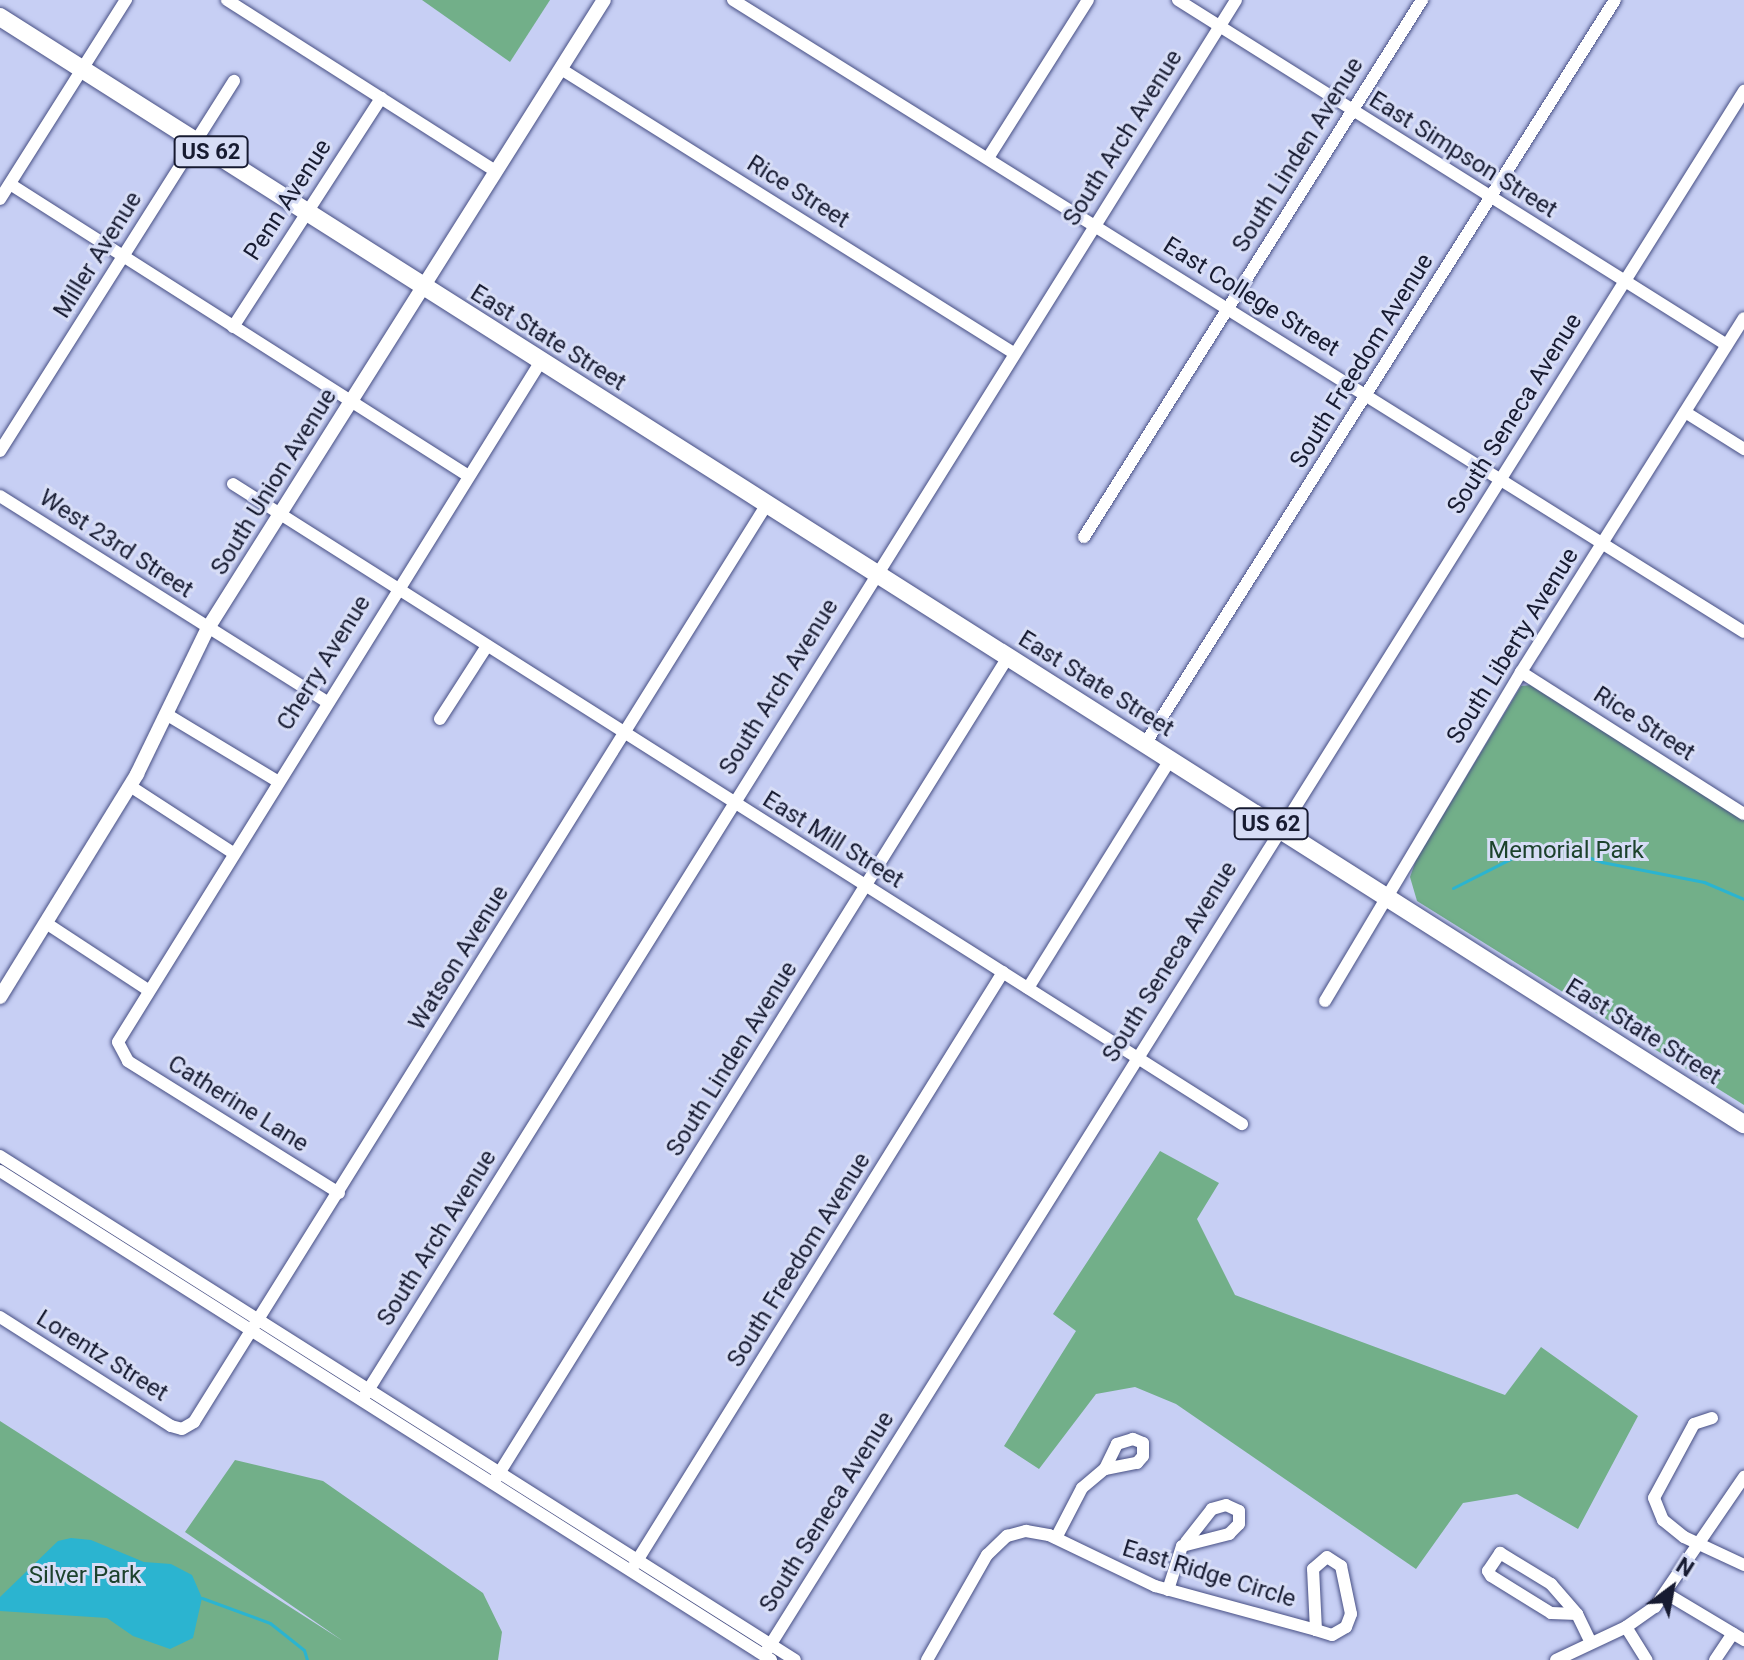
<!DOCTYPE html>
<style>
body{margin:0}
#map{position:relative;width:1744px;height:1660px;overflow:hidden;background:#c7cff4;font-family:Roboto,sans-serif}
div>[style]{position:absolute}
[style*='--x']{left:calc(var(--x)*1px);top:calc(var(--y)*1px);width:calc(var(--w)*1px);rotate:calc(var(--a)*1deg)}
.green>*{inset:0;background:#72af89}
.water>*{inset:0;background:#2bb4d0}
.stream>*{height:3px;margin:-1.5px;padding:0 1.5px;transform-origin:1.5px;border-radius:1.5px;background:#2bb4d0}
.roads{filter:drop-shadow(0 0 2px #474f84) drop-shadow(0 0 2px #474f84)}
.minor>*{height:12px;margin:-6px;padding:0 6px;transform-origin:6px;border-radius:6px;background:#fff}
.major>*{height:14px;margin:-7px;padding:0 7px;transform-origin:7px;border-radius:7px;background:#fff}
.highway>*{height:18px;margin:-9px;padding:0 9px;transform-origin:9px;border-radius:9px;background:#fff}
span{translate:-50% -50%;white-space:nowrap;text-align:center;line-height:1.15;-webkit-text-stroke:6px #d7ddf6;paint-order:stroke}
.shield-label span{padding:2px 6px;background:#d7ddf6;border:2px solid;border-radius:6px;-webkit-text-stroke-width:0}
.shield-label{font-size:22px;color:#171b31;font-weight:700}
.street-label{font-size:24px;color:#171b31}
.park-label{font-size:24px;color:#1c422c}
.north{position:absolute;left:1632px;top:1548px;width:80px;height:80px;-webkit-text-stroke:6px #d7ddf6;paint-order:stroke;rotate:32deg;font-size:22px;font-weight:700;line-height:32px;text-align:center;color:#171b31}
.north::after{content:'';display:block;margin:auto;width:28px;height:36px;background:#171b31;clip-path:polygon(50% 0,100% 100%,50% 72%,0 100%)}
</style>
<div id="map">
<div class="green">
<div style="clip-path:polygon(422px 0,550px 0,510px 62px)"></div>
<div style="clip-path:polygon(1530px 685px,1744px 820px,1744px 1105px,1417px 901px,1410px 877px,1416px 860px,1521px 686px)"></div>
<div style="clip-path:polygon(1160px 1151px,1219px 1183px,1197px 1219px,1235px 1295px,1505px 1395px,1541px 1347px,1638px 1416px,1578px 1529px,1517px 1494px,1463px 1503px,1416px 1569px,1176px 1404px,1135px 1387px,1096px 1394px,1039px 1469px,1004px 1446px,1076px 1331px,1053px 1314px)"></div>
<div style="clip-path:polygon(0 1421px,343px 1641px,185px 1532px,235px 1460px,323px 1481px,483px 1593px,502px 1632px,498px 1660px,0 1660px)"></div>
</div>
<div class="water">
<div style="clip-path:polygon(71px 1538px,91px 1540px,144px 1562px,171px 1564px,192px 1575px,202px 1598px,193px 1638px,170px 1649px,133px 1636px,107px 1618px,0 1611px,0 1597px,58px 1541px)"></div>
</div>
<div class="stream">
<div style="--x:1453;--y:888;--w:82;--a:-26.9"></div>
<div style="--x:1526;--y:851;--w:31;--a:-9"></div>
<div style="--x:1557;--y:846;--w:48;--a:19.6"></div>
<div style="--x:1602;--y:862;--w:104;--a:11.1"></div>
<div style="--x:1704;--y:882;--w:43;--a:23"></div>
<div style="--x:202;--y:1598;--w:72;--a:20.2"></div>
<div style="--x:270;--y:1623;--w:43;--a:38.5"></div>
<div style="--x:304;--y:1650;--w:10;--a:73"></div>
</div>
<div class="roads">
<div class="minor">
<div style="--x:227;--y:0;--w:318;--a:32.5"></div>
<div style="--x:733;--y:0;--w:1192;--a:32.01"></div>
<div style="--x:1178;--y:0;--w:648;--a:32.15"></div>
<div style="--x:561;--y:69;--w:532;--a:32.11"></div>
<div style="--x:988;--y:158;--w:187;--a:-57.7"></div>
<div style="--x:10;--y:184;--w:542;--a:32.49"></div>
<div style="--x:0;--y:199;--w:236;--a:-57.7"></div>
<div style="--x:233;--y:327;--w:273;--a:-57.1"></div>
<div style="--x:1685;--y:412;--w:70;--a:32.1"></div>
<div style="--x:0;--y:451;--w:438;--a:-57.7"></div>
<div style="--x:233;--y:484;--w:1195;--a:32.39"></div>
<div style="--x:0;--y:496;--w:385;--a:32.2"></div>
<div style="--x:1084;--y:537;--w:635;--a:-57.81"></div>
<div style="--x:1521;--y:672;--w:264;--a:32.5"></div>
<div style="--x:166;--y:714;--w:130;--a:31.1"></div>
<div style="--x:440;--y:719;--w:87;--a:-57.2"></div>
<div style="--x:1145;--y:744;--w:880;--a:-57.72"></div>
<div style="--x:130;--y:786;--w:123;--a:33"></div>
<div style="--x:46;--y:923;--w:122;--a:33.3"></div>
<div style="--x:1028;--y:988;--w:269;--a:-58.1"></div>
<div style="--x:1325;--y:1001;--w:383;--a:-59.2"></div>
<div style="--x:1521;--y:672;--w:418;--a:-57.8"></div>
<div style="--x:0;--y:1156;--w:941;--a:32.37"></div>
<div style="--x:0;--y:1171;--w:913;--a:32.38"></div>
<div style="--x:339;--y:1193;--w:249;--a:-148"></div>
<div style="--x:128;--y:1061;--w:21;--a:-118"></div>
<div style="--x:118;--y:1042;--w:802;--a:-58.15"></div>
<div style="--x:0;--y:1317;--w:203;--a:32.5"></div>
<div style="--x:171;--y:1426;--w:11;--a:15"></div>
<div style="--x:182;--y:1429;--w:14;--a:-30"></div>
<div style="--x:194;--y:1422;--w:1082;--a:-58.03"></div>
<div style="--x:362;--y:1400;--w:1650;--a:-58.02"></div>
<div style="--x:1712;--y:1418;--w:19;--a:162"></div>
<div style="--x:1694;--y:1424;--w:84;--a:118.4"></div>
<div style="--x:1654;--y:1498;--w:24;--a:68"></div>
<div style="--x:1663;--y:1520;--w:27;--a:39"></div>
<div style="--x:1684;--y:1537;--w:66;--a:25"></div>
<div style="--x:493;--y:1483;--w:973;--a:-58.06"></div>
<div style="--x:1056;--y:1538;--w:56;--a:-62.5"></div>
<div style="--x:1082;--y:1488;--w:30;--a:-40"></div>
<div style="--x:1105;--y:1469;--w:33;--a:-11"></div>
<div style="--x:1137;--y:1463;--w:9;--a:-49"></div>
<div style="--x:1143;--y:1456;--w:13;--a:-90"></div>
<div style="--x:1143;--y:1443;--w:11;--a:-158"></div>
<div style="--x:1133;--y:1439;--w:17;--a:163"></div>
<div style="--x:1117;--y:1444;--w:28;--a:116"></div>
<div style="--x:1327;--y:1557;--w:17;--a:33"></div>
<div style="--x:1341;--y:1566;--w:49;--a:78.2"></div>
<div style="--x:1351;--y:1614;--w:14;--a:111"></div>
<div style="--x:1346;--y:1627;--w:16;--a:150"></div>
<div style="--x:1332;--y:1635;--w:17;--a:-163"></div>
<div style="--x:1316;--y:1630;--w:61;--a:-92.8"></div>
<div style="--x:1313;--y:1569;--w:18;--a:-41"></div>
<div style="--x:635;--y:1564;--w:697;--a:-58.13"></div>
<div style="--x:1168;--y:1590;--w:46;--a:-72.3"></div>
<div style="--x:1182;--y:1546;--w:49;--a:-14.3"></div>
<div style="--x:1229;--y:1534;--w:14;--a:-45"></div>
<div style="--x:1239;--y:1524;--w:13;--a:-90"></div>
<div style="--x:1239;--y:1511;--w:14;--a:-155"></div>
<div style="--x:1226;--y:1505;--w:15;--a:164"></div>
<div style="--x:1212;--y:1509;--w:42;--a:128.2"></div>
<div style="--x:1667;--y:1594;--w:90;--a:30.9"></div>
<div style="--x:1577;--y:1614;--w:26;--a:-178"></div>
<div style="--x:1551;--y:1613;--w:70;--a:-148.3"></div>
<div style="--x:1491;--y:1576;--w:6;--a:-121"></div>
<div style="--x:1488;--y:1571;--w:22;--a:-56"></div>
<div style="--x:1500;--y:1553;--w:60;--a:31.3"></div>
<div style="--x:1551;--y:1584;--w:40;--a:49"></div>
<div style="--x:1577;--y:1614;--w:32;--a:64"></div>
<div style="--x:1626;--y:1627;--w:39;--a:58"></div>
<div style="--x:764;--y:1655;--w:1846;--a:-57.93"></div>
<div style="--x:927;--y:1660;--w:121;--a:-60.3"></div>
<div style="--x:987;--y:1555;--w:28;--a:-44"></div>
<div style="--x:1007;--y:1536;--w:20;--a:-15"></div>
<div style="--x:1026;--y:1531;--w:23;--a:10"></div>
<div style="--x:1049;--y:1535;--w:118;--a:25.7"></div>
<div style="--x:1155;--y:1586;--w:167;--a:15.3"></div>
<div style="--x:1556;--y:1660;--w:77;--a:-25.2"></div>
<div style="--x:1626;--y:1627;--w:35;--a:-35"></div>
<div style="--x:1655;--y:1607;--w:158;--a:-55.6"></div>
<div style="--x:1715;--y:1660;--w:32;--a:-56"></div>
</div>
<div class="major">
<div style="--x:0;--y:997;--w:262;--a:-58.4"></div>
<div style="--x:137;--y:774;--w:162;--a:-64.1"></div>
<div style="--x:208;--y:628;--w:742;--a:-57.77"></div>
</div>
<div class="highway">
<div style="--x:0;--y:17;--w:2066;--a:32.41"></div>
</div>
</div>
<div class="shield-label">
<span style="left:211px;top:152px">US 62</span>
<span style="left:1271px;top:824px">US 62</span>
</div>
<div class="street-label">
<span style="left:1123px;top:138px;rotate:-58deg">South Arch Avenue</span>
<span style="left:1298px;top:155px;rotate:-58deg">South Linden Avenue</span>
<span style="left:1463px;top:155px;rotate:32deg">East Simpson Street</span>
<span style="left:798px;top:192px;rotate:32deg">Rice Street</span>
<span style="left:288px;top:200px;rotate:-57deg">Penn Avenue</span>
<span style="left:98px;top:255px;rotate:-58deg">Miller Avenue</span>
<span style="left:1251px;top:297px;rotate:32deg">East College Street</span>
<span style="left:548px;top:338px;rotate:32deg">East State Street</span>
<span style="left:1362px;top:361px;rotate:-58deg">South Freedom Avenue</span>
<span style="left:1515px;top:414px;rotate:-58deg">South Seneca Avenue</span>
<span style="left:274px;top:482px;rotate:-58deg">South Union Avenue</span>
<span style="left:116px;top:544px;rotate:33deg">West 23rd Street</span>
<span style="left:1513px;top:646px;rotate:-58deg">South Liberty Avenue</span>
<span style="left:324px;top:663px;rotate:-58deg">Cherry Avenue</span>
<span style="left:1096px;top:684px;rotate:32deg">East State Street</span>
<span style="left:779px;top:687px;rotate:-58deg">South Arch Avenue</span>
<span style="left:1644px;top:724px;rotate:33deg">Rice Street</span>
<span style="left:833px;top:840px;rotate:32deg">East Mill Street</span>
<span style="left:459px;top:958px;rotate:-58deg">Watson Avenue</span>
<span style="left:1170px;top:962px;rotate:-58deg">South Seneca Avenue</span>
<span style="left:1643px;top:1032px;rotate:32deg">East State Street</span>
<span style="left:732px;top:1059px;rotate:-58deg">South Linden Avenue</span>
<span style="left:238px;top:1104px;rotate:32deg">Catherine Lane</span>
<span style="left:437px;top:1238px;rotate:-58deg">South Arch Avenue</span>
<span style="left:799px;top:1260px;rotate:-58deg">South Freedom Avenue</span>
<span style="left:102px;top:1356px;rotate:32deg">Lorentz Street</span>
<span style="left:827px;top:1512px;rotate:-58deg">South Seneca Avenue</span>
<span style="left:1209px;top:1574px;rotate:17deg">East Ridge Circle</span>
</div>
<div class="park-label">
<span style="left:1566px;top:851px">Memorial Park</span>
<span style="left:85px;top:1576px">Silver Park</span>
</div>
<div class="north">N</div>
</div>
